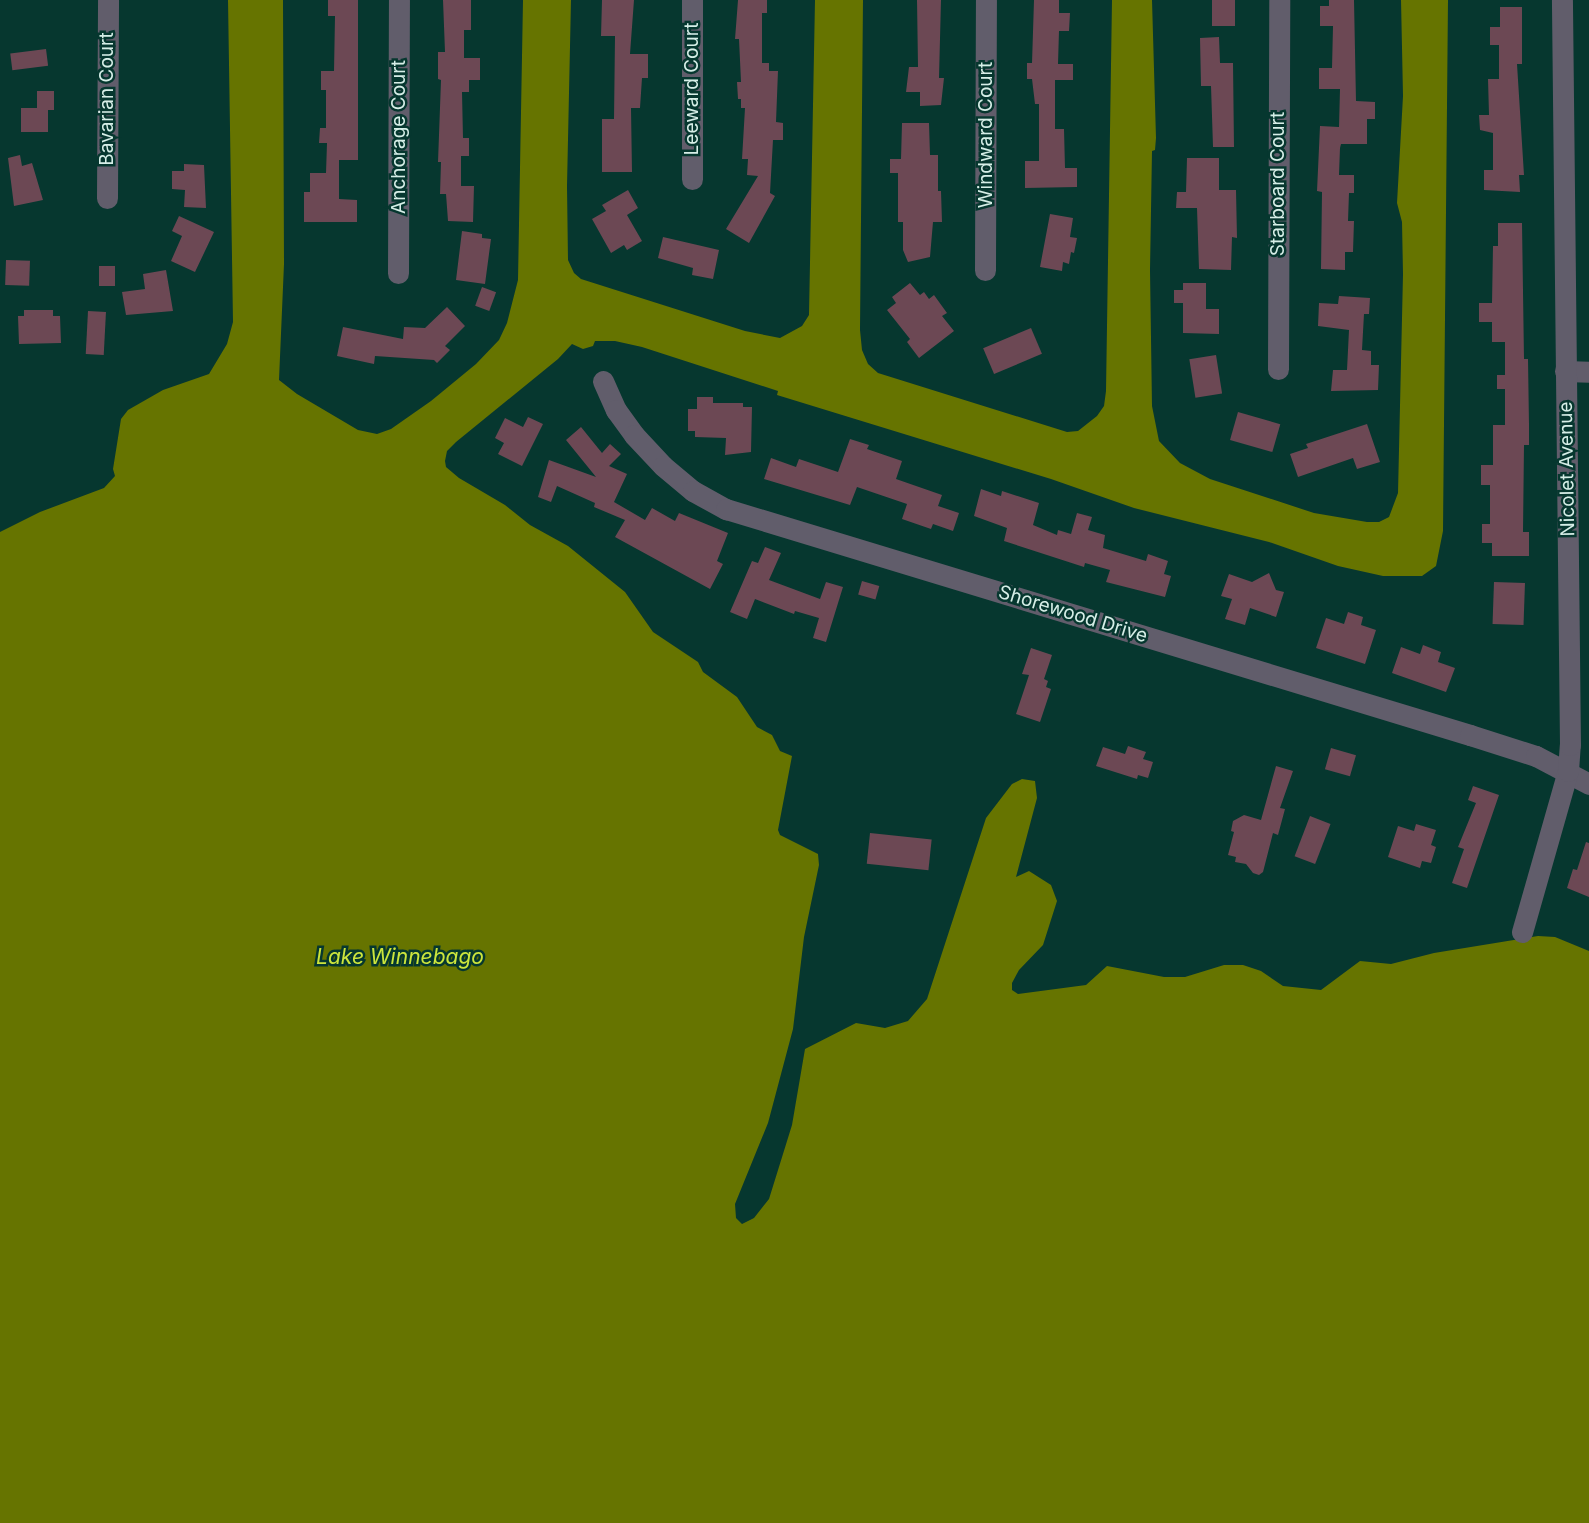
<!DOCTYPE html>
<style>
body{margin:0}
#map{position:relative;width:1589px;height:1523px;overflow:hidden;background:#06372f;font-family:Inter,sans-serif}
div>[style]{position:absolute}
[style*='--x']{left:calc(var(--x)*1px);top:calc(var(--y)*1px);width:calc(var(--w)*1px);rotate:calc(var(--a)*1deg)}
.water>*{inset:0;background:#667400}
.building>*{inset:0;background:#6c4854;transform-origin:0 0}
.minor>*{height:21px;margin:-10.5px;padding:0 10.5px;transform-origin:10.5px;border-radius:10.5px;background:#615d6b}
span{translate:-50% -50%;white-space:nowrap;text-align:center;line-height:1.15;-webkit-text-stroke:5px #06372f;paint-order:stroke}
.street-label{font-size:19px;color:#d6eee7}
.water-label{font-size:21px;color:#cce53c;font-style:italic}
</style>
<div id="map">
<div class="water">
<div style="clip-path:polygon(228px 0,283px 0,284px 264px,279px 380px,297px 394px,358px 430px,377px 434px,391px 429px,431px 401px,476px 364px,499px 340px,507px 323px,518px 280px,523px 0,571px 0,567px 186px,568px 260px,574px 273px,581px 279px,745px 331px,780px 338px,802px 326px,809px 315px,815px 0,863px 0,860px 330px,862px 350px,868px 364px,878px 373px,1067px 432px,1078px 431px,1097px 416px,1104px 406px,1106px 391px,1112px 0,1152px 0,1156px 138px,1155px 150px,1152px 151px,1150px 270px,1152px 406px,1159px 441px,1180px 463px,1210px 479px,1314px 513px,1367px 522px,1379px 522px,1389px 517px,1398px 493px,1403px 274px,1402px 222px,1397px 203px,1403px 96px,1401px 0,1448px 0,1443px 531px,1436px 566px,1422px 576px,1383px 576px,1338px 566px,1269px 542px,1134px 508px,1051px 479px,777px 395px,778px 391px,642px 347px,615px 341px,595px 341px,593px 346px,583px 349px,572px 344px,558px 359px,456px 442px,447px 451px,445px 461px,446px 467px,459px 478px,505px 505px,530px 525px,568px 546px,625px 592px,653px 632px,698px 662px,703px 672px,737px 697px,757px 727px,772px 735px,780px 751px,792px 756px,778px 830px,780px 835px,818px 854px,819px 865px,804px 937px,793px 1029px,768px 1123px,735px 1204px,736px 1218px,742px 1224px,754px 1218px,769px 1199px,792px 1125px,805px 1049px,856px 1023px,885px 1028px,908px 1021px,927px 999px,986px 818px,1012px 784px,1022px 779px,1035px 781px,1037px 798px,1016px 877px,1029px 871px,1051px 885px,1057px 901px,1043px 945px,1019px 970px,1012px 983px,1012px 990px,1018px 994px,1086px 985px,1107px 966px,1164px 977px,1185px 977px,1224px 965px,1243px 965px,1261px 971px,1283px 986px,1321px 990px,1360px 961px,1391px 964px,1434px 953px,1538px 936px,1555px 937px,1589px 951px,1589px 1523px,0 1523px,0 532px,40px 512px,104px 488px,115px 476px,113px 469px,121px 419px,128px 410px,163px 390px,209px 374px,227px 344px,233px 322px)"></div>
</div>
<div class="building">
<div style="clip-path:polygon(328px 0,358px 0,358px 160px,339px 160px,339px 199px,357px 200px,357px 222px,304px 222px,304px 192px,310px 192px,310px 173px,326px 173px,327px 143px,319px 143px,320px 128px,326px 128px,326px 90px,321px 90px,321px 71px,334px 71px,335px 16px,328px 16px)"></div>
<div style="clip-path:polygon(443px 0,471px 0,471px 30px,464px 30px,464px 58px,480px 58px,480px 80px,469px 80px,469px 92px,462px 92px,463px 138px,469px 138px,469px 156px,461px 156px,461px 186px,474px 186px,473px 222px,448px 221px,446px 194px,440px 194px,441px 162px,438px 162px,441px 80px,438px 79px,438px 52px,445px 52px)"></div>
<div style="clip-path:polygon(602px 0,634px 0,630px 54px,648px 54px,648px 78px,642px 78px,640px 108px,631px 108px,632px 172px,602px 172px,602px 119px,614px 119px,615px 36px,601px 36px)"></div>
<div style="clip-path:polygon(738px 0,767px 0,767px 13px,762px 13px,762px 63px,769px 63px,769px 71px,778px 71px,776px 122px,783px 123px,783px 140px,773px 140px,770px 193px,775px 196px,749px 243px,726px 229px,758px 176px,747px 175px,748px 159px,742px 159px,745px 108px,741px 108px,741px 99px,738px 99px,737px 82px,741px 82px,739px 39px,735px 39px)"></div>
<div style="clip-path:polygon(917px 0,941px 0,939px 78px,944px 78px,941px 105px,920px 106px,920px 92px,906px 92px,909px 67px,918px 67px)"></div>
<div style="clip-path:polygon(1034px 0,1059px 0,1059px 13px,1070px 13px,1069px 31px,1059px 31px,1058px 64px,1073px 64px,1073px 80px,1055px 80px,1055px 129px,1064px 129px,1065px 168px,1077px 168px,1077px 187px,1025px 188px,1025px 161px,1039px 161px,1039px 104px,1035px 104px,1032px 79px,1027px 79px,1027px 63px,1032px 63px)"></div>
<div style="left:1212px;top:0;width:23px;height:26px"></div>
<div style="clip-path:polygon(1329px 0,1354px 0,1356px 101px,1375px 102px,1375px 119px,1367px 119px,1367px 144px,1341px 144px,1340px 148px,1339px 175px,1354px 175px,1354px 193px,1349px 193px,1348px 221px,1354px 221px,1353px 252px,1345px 252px,1345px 270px,1321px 269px,1322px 192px,1317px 191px,1320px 126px,1339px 127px,1340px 89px,1319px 89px,1319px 68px,1332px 68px,1333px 26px,1320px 26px,1320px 6px,1329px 6px)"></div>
<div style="clip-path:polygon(1500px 7px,1522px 7px,1522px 64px,1517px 64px,1524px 175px,1519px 175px,1520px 192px,1484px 190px,1484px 170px,1493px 170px,1493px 133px,1480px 130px,1479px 115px,1489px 115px,1488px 79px,1499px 79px,1499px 45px,1490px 45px,1490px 27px,1500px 27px)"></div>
<div style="clip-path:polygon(1219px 37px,1220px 63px,1233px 63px,1234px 147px,1213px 147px,1211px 86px,1201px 86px,1200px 38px)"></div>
<div style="left:46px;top:49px;width:17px;height:36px;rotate:83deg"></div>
<div style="clip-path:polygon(37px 91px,54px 91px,54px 110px,48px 110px,48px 132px,21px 132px,21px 108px,37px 108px)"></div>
<div style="clip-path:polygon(902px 123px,929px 123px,930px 155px,938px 155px,938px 191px,941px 191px,942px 222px,933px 222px,930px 257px,908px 262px,903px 250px,903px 222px,898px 222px,898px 173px,890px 173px,890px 159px,901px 159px)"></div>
<div style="clip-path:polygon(20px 155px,22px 166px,32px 163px,43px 200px,14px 206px,8px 158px)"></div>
<div style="clip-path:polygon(1187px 158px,1219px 158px,1219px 190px,1236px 190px,1237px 238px,1232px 237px,1231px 270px,1199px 269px,1197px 208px,1176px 208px,1177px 192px,1186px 192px)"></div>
<div style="clip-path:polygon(184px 164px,204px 165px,206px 208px,184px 207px,185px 190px,172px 189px,172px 171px,184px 171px)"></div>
<div style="clip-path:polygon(628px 190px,638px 208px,627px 215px,642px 241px,627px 250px,624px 245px,611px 253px,592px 219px,606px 211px,602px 205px)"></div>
<div style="clip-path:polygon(1050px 214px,1073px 218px,1070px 237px,1077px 238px,1074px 253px,1071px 252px,1069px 264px,1063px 262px,1062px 271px,1040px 267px)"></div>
<div style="clip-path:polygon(179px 216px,214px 232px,195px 272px,171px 261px,182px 236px,172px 231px)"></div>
<div style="clip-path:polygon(1498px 223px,1522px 223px,1524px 359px,1528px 359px,1529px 425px,1529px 445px,1524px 445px,1523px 532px,1529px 532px,1529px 556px,1492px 556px,1492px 543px,1482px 543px,1482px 524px,1490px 524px,1490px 485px,1481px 485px,1481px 465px,1493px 465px,1493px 425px,1505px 425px,1505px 389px,1497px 389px,1497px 375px,1505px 375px,1505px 342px,1492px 342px,1492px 322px,1479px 322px,1479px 303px,1492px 303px,1493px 246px,1498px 246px)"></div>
<div style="clip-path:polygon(462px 231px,482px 234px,482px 238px,491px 239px,485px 284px,456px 280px)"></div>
<div style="clip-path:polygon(663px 237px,719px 250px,713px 279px,692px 275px,693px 268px,658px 258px)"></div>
<div style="left:6px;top:260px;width:24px;height:25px;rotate:2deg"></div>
<div style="left:99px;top:266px;width:16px;height:20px"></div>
<div style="clip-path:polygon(166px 270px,173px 311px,126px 315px,122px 292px,145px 289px,143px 274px)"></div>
<div style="clip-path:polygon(910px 283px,920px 295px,924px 292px,929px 299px,934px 295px,947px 313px,942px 316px,954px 331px,919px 358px,907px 342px,910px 339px,887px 310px,896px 303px,892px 297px)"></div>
<div style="clip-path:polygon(1183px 283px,1206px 283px,1206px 309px,1219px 309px,1219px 334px,1183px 333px,1183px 303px,1174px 303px,1174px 290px,1183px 290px)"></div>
<div style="left:482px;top:287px;width:15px;height:20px;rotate:20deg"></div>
<div style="clip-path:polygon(1339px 296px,1370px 298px,1369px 314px,1364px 314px,1362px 350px,1371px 351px,1371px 365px,1379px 365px,1378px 390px,1331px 391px,1333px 370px,1347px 370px,1349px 330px,1318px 326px,1319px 303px,1338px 304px)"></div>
<div style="clip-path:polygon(447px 307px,465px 326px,445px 346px,450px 350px,437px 363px,434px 360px,375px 356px,374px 364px,337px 356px,343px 327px,403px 339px,404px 327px,425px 328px)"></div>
<div style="clip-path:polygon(24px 310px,53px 310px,53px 316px,60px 316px,61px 343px,19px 344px,18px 316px,24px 316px)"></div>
<div style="left:88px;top:311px;width:18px;height:43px;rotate:3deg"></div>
<div style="left:1031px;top:328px;width:28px;height:52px;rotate:67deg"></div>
<div style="left:1216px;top:355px;width:39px;height:27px;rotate:81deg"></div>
<div style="clip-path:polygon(697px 397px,713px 397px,713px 403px,743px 403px,743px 407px,752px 407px,751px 452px,725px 455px,726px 438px,695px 437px,695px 431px,688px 431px,688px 409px,697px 409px)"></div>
<div style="left:1238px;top:412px;width:44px;height:29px;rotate:16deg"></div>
<div style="clip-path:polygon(528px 417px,543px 424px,522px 466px,498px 454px,504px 443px,495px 438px,505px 418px,523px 427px)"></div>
<div style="clip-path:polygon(1367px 424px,1380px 462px,1357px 469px,1353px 458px,1298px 477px,1290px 454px,1308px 448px,1306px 444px)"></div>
<div style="clip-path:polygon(581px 427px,602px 453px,610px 444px,621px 454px,609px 466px,627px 474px,614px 502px,645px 520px,652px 508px,675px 521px,679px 513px,728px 533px,717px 561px,723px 564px,710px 589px,615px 537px,625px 520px,594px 507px,595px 503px,557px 486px,551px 502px,538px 497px,549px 460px,596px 477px,566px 440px)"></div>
<div style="clip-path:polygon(850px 439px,869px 445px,867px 449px,902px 461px,896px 479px,942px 495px,938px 506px,959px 513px,953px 531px,933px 524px,931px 529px,902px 519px,907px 504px,857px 487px,850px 505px,764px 479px,771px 458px,796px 467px,799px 459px,838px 472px)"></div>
<div style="clip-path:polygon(981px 489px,1001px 496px,1002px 491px,1039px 503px,1033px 525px,1057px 535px,1058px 530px,1071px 534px,1077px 513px,1092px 517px,1088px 530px,1105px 535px,1103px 548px,1146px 561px,1148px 554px,1168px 561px,1164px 574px,1171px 576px,1165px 597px,1106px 582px,1110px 570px,1085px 563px,1084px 567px,1004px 541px,1007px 528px,974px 516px)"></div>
<div style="clip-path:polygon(765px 547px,781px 553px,769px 580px,820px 599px,826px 582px,843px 587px,826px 642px,813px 638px,819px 618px,795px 611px,794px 614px,755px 599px,747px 619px,730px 612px,752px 561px,758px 563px)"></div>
<div style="clip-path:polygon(1269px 573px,1276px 590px,1284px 592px,1276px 617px,1250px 608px,1245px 625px,1225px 619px,1232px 599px,1221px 596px,1229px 574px,1252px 582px)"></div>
<div style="left:862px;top:581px;width:18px;height:14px;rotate:16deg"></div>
<div style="left:1494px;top:582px;width:31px;height:42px;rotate:2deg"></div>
<div style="clip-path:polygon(1348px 612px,1363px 617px,1361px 625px,1376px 630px,1365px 664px,1316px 648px,1326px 618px,1344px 624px)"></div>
<div style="clip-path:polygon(1423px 645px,1441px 652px,1438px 662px,1455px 668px,1446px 692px,1392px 673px,1401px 647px,1420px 654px)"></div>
<div style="clip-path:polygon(1031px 648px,1052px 655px,1044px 679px,1048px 681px,1046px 687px,1051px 689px,1040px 722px,1016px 714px,1029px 675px,1022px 674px)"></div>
<div style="clip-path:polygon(1128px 746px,1146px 752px,1143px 759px,1153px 762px,1148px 778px,1138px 775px,1137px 779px,1096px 766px,1103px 747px,1125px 754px)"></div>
<div style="left:1331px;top:748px;width:26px;height:22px;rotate:16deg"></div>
<div style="clip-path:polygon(1276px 766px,1293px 771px,1280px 808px,1285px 809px,1278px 835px,1273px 833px,1263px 872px,1259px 875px,1253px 873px,1246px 864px,1235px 862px,1236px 857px,1228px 855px,1234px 832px,1231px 831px,1233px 821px,1244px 815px,1261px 820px)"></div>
<div style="clip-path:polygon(1473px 786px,1499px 795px,1467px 888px,1452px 883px,1464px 849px,1458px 847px,1476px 803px,1468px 800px)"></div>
<div style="left:1310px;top:816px;width:22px;height:43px;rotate:21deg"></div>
<div style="clip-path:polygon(1416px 824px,1436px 830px,1431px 845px,1436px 847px,1431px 863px,1422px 861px,1420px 868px,1388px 857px,1398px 826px,1414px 831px)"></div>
<div style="left:870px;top:833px;width:62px;height:31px;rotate:6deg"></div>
<div style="clip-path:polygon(1586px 842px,1589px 843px,1589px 897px,1567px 888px,1573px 869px,1577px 870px)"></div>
</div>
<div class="minor">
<div style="--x:692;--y:179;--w:179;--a:-90"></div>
<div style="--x:107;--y:198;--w:198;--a:-89.7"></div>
<div style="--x:985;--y:270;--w:270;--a:-89.8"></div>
<div style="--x:398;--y:273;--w:273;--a:-89.8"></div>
<div style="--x:1278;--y:369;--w:369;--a:-89.8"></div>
<div style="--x:1565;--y:371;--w:24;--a:2"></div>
<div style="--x:603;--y:381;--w:32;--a:66"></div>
<div style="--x:616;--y:410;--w:31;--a:54"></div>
<div style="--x:634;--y:435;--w:42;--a:46.9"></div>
<div style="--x:663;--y:466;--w:39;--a:40"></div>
<div style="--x:693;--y:491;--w:38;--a:29"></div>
<div style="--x:726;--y:509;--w:778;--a:16.9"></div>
<div style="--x:1470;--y:735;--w:69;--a:17.7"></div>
<div style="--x:1536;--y:756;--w:60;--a:27.8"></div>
<div style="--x:1522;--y:932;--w:167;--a:-74.1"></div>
<div style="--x:1568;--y:771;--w:26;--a:-86"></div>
<div style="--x:1570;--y:745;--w:745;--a:-90.62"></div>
</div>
<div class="street-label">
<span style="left:692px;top:89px;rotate:-90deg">Leeward Court</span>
<span style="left:107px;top:99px;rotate:-90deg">Bavarian Court</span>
<span style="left:986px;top:135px;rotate:-90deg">Windward Court</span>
<span style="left:399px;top:137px;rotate:-90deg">Anchorage Court</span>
<span style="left:1278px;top:184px;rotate:-90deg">Starboard Court</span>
<span style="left:1567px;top:469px;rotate:-91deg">Nicolet Avenue</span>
<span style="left:1073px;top:614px;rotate:17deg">Shorewood Drive</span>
</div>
<div class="water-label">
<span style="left:400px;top:957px">Lake Winnebago</span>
</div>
</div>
